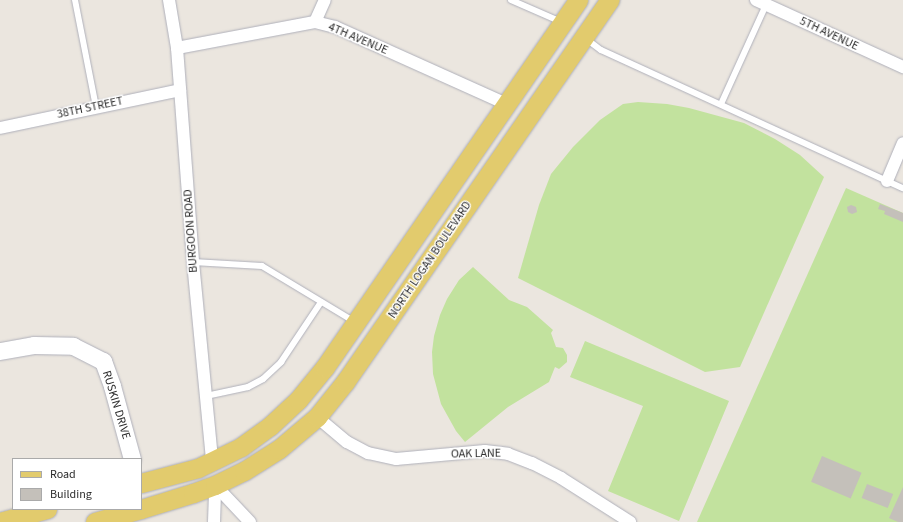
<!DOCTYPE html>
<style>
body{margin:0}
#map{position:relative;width:903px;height:522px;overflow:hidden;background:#ebe6df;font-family:"Source Sans 3",sans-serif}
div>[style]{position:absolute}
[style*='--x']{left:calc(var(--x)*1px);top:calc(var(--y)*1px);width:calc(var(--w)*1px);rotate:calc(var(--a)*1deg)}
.pitch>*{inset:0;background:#c2e29e}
.building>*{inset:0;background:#c4c0ba;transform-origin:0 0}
.roads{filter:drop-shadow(0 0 1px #afb0ba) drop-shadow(0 0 1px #afb0ba)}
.lane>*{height:6px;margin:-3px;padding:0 3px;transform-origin:3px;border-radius:3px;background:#fff}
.street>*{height:12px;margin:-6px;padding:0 6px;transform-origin:6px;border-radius:6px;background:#fff}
.secondary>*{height:17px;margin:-8.5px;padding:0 8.5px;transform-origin:8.5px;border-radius:8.5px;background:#fff}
.primary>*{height:19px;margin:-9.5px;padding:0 9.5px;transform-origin:9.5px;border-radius:9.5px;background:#e2cb6d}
span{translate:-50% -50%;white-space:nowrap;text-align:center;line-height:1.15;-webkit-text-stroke:3px #fff;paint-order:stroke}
.street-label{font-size:12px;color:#2b2b2b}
.legend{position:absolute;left:12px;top:458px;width:130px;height:52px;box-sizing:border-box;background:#fff;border:1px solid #aaa;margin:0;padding:5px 7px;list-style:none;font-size:12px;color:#2b2b2b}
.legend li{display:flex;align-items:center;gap:8px;height:20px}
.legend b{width:20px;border:1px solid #aaa}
</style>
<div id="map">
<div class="pitch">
<div style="clip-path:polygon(638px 102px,667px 104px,689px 108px,744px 123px,775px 139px,800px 155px,824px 177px,740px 367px,705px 372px,518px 278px,539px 205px,551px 174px,573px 147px,600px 120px,623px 104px)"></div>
<div style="clip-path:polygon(846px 188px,903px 213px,903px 522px,697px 522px)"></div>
<div style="clip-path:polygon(473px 267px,509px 300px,527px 307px,553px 330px,551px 333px,556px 347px,563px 348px,567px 355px,567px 362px,559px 369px,555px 367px,549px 382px,508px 407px,465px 442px,456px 431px,441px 404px,433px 374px,432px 352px,434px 336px,440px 315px,447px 299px,459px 280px)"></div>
<div style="clip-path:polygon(585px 341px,729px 401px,679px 521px,608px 491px,643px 406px,570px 377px)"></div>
</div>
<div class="building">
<div style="clip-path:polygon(880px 204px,903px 213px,903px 222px,884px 214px,885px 211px,878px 209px)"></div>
<div style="clip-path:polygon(851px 205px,856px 207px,857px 212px,852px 214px,848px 212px,847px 207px)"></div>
<div style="left:822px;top:456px;width:43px;height:28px;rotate:23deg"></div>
<div style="left:867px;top:484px;width:28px;height:15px;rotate:21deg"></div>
<div style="clip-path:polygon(903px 487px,903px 522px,898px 522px,889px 518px)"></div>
</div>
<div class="roads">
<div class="lane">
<div style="--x:75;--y:0;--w:109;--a:78.9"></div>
<div style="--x:511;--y:0;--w:55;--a:23.7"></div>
<div style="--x:585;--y:38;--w:20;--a:37"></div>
<div style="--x:601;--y:50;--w:332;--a:24.6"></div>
<div style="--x:721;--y:104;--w:109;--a:-65.6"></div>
<div style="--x:193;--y:262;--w:69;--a:3.3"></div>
<div style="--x:262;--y:266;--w:109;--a:31.1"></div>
<div style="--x:206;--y:396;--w:43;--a:-12.1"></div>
<div style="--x:248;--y:387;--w:17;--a:-28"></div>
<div style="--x:263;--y:379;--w:25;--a:-43"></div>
<div style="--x:281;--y:362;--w:72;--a:-56.3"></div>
</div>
<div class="street">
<div style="--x:169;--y:0;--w:49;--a:80.5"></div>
<div style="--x:177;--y:48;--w:215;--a:85.7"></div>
<div style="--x:193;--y:262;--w:200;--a:84.5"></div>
<div style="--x:756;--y:0;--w:162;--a:24.5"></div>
<div style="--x:315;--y:22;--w:24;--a:-66"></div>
<div style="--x:177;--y:48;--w:140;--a:-10.7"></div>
<div style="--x:315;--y:22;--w:21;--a:14"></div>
<div style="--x:335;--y:27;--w:188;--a:24.2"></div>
<div style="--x:0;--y:128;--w:184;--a:-11.9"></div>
<div style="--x:887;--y:181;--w:41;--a:-67.2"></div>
<div style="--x:317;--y:417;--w:39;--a:40"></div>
<div style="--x:347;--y:442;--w:24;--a:28"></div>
<div style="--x:368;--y:453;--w:29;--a:12"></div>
<div style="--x:396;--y:459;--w:89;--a:-5.1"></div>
<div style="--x:485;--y:451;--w:23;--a:7"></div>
<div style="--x:508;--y:454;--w:26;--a:21"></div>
<div style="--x:532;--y:463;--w:33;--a:27"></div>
<div style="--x:561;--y:478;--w:82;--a:32.5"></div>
<div style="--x:215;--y:485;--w:51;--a:46.6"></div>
<div style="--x:214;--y:522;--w:37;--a:-88"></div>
</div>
<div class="secondary">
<div style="--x:0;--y:351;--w:35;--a:-10"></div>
<div style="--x:34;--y:345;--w:39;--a:1"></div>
<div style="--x:73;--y:346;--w:34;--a:27"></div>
<div style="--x:103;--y:361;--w:27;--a:70"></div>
<div style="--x:112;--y:386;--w:76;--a:74.7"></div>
</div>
<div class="primary">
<div style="--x:141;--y:483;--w:59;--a:-14.7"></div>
<div style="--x:198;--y:468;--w:48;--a:-26"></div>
<div style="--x:241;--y:447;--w:36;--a:-36"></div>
<div style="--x:270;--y:426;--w:38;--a:-43"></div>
<div style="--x:298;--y:400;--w:43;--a:-50.7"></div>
<div style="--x:325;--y:367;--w:446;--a:-55.4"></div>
<div style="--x:141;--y:509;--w:54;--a:-17.1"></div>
<div style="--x:193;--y:493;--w:23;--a:-20"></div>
<div style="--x:215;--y:485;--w:32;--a:-26"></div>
<div style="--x:244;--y:471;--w:41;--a:-32.2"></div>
<div style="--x:279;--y:449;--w:50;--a:-40.1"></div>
<div style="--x:317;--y:417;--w:45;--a:-51.3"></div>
<div style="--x:345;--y:382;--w:465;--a:-55.3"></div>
<div style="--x:0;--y:522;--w:49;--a:-15.5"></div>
<div style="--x:95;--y:522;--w:48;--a:-15.8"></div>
</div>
</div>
<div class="street-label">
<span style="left:829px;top:34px;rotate:25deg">5TH AVENUE</span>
<span style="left:358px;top:39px;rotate:23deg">4TH AVENUE</span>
<span style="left:90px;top:108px;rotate:-12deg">38TH STREET</span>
<span style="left:191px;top:231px;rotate:-94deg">BURGOON ROAD</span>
<span style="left:430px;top:260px;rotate:-56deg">NORTH LOGAN BOULEVARD</span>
<span style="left:116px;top:405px;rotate:73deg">RUSKIN DRIVE</span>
<span style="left:476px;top:454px;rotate:-1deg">OAK LANE</span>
</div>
<ul class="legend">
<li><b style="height:5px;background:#e2cb6d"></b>Road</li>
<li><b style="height:11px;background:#c4c0ba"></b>Building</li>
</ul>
</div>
